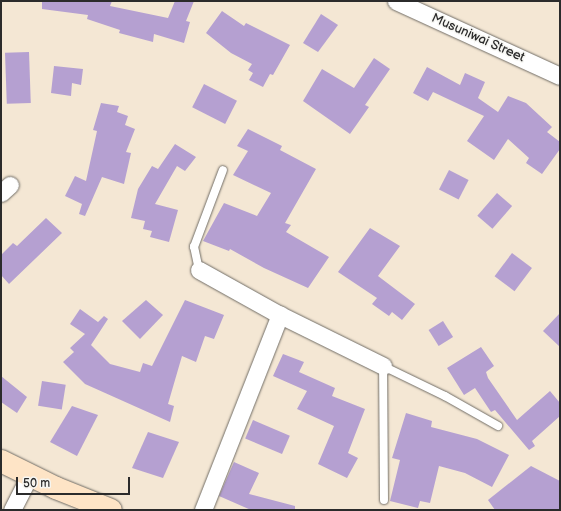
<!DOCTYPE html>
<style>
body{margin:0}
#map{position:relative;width:561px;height:511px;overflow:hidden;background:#f4e7d4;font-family:"Balsamiq Sans",sans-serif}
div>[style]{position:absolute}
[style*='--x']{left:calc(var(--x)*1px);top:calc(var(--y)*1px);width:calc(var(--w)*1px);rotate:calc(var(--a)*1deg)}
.building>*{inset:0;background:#b5a0d1;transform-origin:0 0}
.roads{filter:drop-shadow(0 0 1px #716d66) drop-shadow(0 0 1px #716d66)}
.lane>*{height:8px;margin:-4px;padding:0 4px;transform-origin:4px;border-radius:4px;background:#fff}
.street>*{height:17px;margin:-8.5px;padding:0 8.5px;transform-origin:8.5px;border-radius:8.5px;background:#fff}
.secondary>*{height:22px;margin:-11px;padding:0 11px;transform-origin:11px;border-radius:11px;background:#fee4c6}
span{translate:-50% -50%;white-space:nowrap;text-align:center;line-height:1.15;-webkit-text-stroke:3px #f6f6f2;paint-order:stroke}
.street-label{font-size:13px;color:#2b2b2b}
.frame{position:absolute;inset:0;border:2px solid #2b2b2b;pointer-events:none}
.scale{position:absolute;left:16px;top:477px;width:114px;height:18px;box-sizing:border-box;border:2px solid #2b2b2b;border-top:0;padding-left:5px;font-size:12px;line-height:14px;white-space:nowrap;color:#2b2b2b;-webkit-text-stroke:3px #f6f6f2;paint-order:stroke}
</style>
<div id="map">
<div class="building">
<div style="clip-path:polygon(42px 1px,112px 1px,110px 6px,168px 18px,175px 1px,194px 1px,186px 21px,190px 22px,184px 43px,154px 34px,153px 42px,119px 33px,120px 30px,87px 19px,88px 15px,42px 9px)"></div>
<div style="clip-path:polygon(222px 11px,244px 26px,246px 23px,290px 45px,273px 75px,270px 74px,263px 87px,249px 80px,253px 73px,248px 70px,252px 64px,231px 53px,206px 33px)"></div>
<div style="clip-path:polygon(321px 14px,338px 25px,318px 52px,303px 43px)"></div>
<div style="left:29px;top:52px;width:51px;height:24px;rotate:88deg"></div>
<div style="clip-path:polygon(374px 58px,390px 69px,365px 105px,369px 107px,350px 134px,303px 101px,322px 69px,354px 88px)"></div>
<div style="clip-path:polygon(54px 66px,83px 69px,81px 85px,72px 83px,71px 96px,51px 93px)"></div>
<div style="clip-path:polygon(427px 67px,460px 85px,465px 73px,485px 82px,478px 98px,498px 112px,508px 96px,526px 103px,552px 127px,547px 132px,560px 142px,560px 149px,542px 174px,526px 163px,529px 158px,508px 139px,494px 160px,467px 141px,484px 116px,433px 92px,428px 101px,413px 93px)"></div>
<div style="left:204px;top:84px;width:37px;height:26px;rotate:27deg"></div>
<div style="clip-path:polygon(101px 103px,119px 106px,117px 112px,128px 116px,125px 125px,135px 129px,126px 152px,131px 153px,124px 184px,102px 177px,85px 216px,79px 214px,82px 204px,65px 196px,75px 176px,86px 181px,97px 131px,93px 130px)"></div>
<div style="clip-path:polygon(248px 129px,282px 146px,280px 150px,316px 169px,285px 223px,291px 225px,286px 232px,329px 257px,308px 288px,264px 268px,230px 249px,229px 251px,203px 241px,224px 203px,257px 216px,271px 193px,233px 175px,248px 151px,237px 146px)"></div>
<div style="clip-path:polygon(175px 144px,196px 157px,185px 171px,177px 166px,155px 204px,178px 210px,169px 242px,150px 237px,152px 231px,143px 229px,145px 221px,131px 218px,138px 189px,152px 166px,158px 169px)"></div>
<div style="left:449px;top:170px;width:22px;height:22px;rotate:27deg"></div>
<div style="left:497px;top:193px;width:20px;height:30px;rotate:41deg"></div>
<div style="clip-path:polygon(46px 218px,62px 233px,9px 284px,1px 275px,1px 255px,13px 243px,17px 246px)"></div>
<div style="clip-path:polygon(370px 228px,400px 246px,378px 276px,415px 304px,402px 320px,392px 312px,389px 316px,372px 304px,377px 298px,338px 272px)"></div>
<div style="left:512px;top:253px;width:25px;height:29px;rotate:37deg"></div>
<div style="clip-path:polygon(146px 300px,163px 315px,140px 339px,122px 321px)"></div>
<div style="clip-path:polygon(185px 300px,224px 315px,214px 339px,205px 336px,196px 362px,182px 356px,168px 404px,174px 406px,170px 422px,85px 384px,63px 362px,74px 352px,70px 348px,85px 334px,70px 324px,80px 309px,98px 322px,104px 316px,108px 319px,91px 345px,110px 364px,140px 372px,143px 363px,152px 366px)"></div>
<div style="clip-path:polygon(560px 313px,560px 347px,543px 331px)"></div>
<div style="left:443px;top:321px;width:19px;height:17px;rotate:58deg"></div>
<div style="clip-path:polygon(481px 347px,494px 366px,486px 372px,488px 378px,517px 420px,550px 391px,560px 403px,560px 416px,532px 441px,535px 446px,529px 450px,495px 410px,491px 412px,475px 388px,464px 395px,447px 368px)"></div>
<div style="clip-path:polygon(283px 354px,304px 362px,299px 372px,335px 388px,332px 396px,365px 409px,348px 453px,358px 458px,347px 478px,318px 464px,334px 426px,297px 409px,307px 391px,273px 376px)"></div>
<div style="clip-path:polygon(1px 376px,27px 397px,17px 413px,1px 402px)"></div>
<div style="left:42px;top:381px;width:24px;height:25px;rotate:9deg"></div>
<div style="clip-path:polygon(72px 406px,98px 415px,77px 456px,50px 442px)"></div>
<div style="clip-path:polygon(406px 413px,432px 421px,431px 427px,477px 439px,509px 455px,492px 487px,465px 473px,439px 466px,430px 503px,420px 501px,418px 508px,390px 501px,400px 460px,392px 458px)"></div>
<div style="left:253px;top:420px;width:40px;height:20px;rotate:23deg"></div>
<div style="clip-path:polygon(148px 432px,179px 442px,163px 478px,132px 468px)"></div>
<div style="clip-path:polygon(234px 462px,259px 473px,249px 494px,295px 506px,295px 510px,251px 510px,219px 496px)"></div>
<div style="clip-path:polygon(531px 466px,560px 481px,560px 510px,495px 510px,488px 500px)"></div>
</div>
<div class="roads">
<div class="lane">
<div style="--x:199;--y:270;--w:24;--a:-102"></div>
<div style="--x:194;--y:247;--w:82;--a:-69.4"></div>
<div style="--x:384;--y:500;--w:134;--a:-90.4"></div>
<div style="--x:383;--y:366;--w:69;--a:25.8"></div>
<div style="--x:445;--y:396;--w:61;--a:29.5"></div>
</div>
<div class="street">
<div style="--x:396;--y:1;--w:180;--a:24.6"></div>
<div style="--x:1;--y:193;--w:12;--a:-42"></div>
<div style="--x:199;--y:270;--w:93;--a:29.1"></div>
<div style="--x:280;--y:315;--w:115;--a:26.3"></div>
<div style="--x:12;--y:510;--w:38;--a:-63"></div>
<div style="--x:203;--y:510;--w:210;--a:-68.5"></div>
</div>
<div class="secondary">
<div style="--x:1;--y:461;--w:61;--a:26.1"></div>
<div style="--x:56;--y:488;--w:59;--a:21.8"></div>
</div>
</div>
<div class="street-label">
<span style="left:478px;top:38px;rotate:24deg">Musuniwai Street</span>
</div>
<div class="frame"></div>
<div class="scale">50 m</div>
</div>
